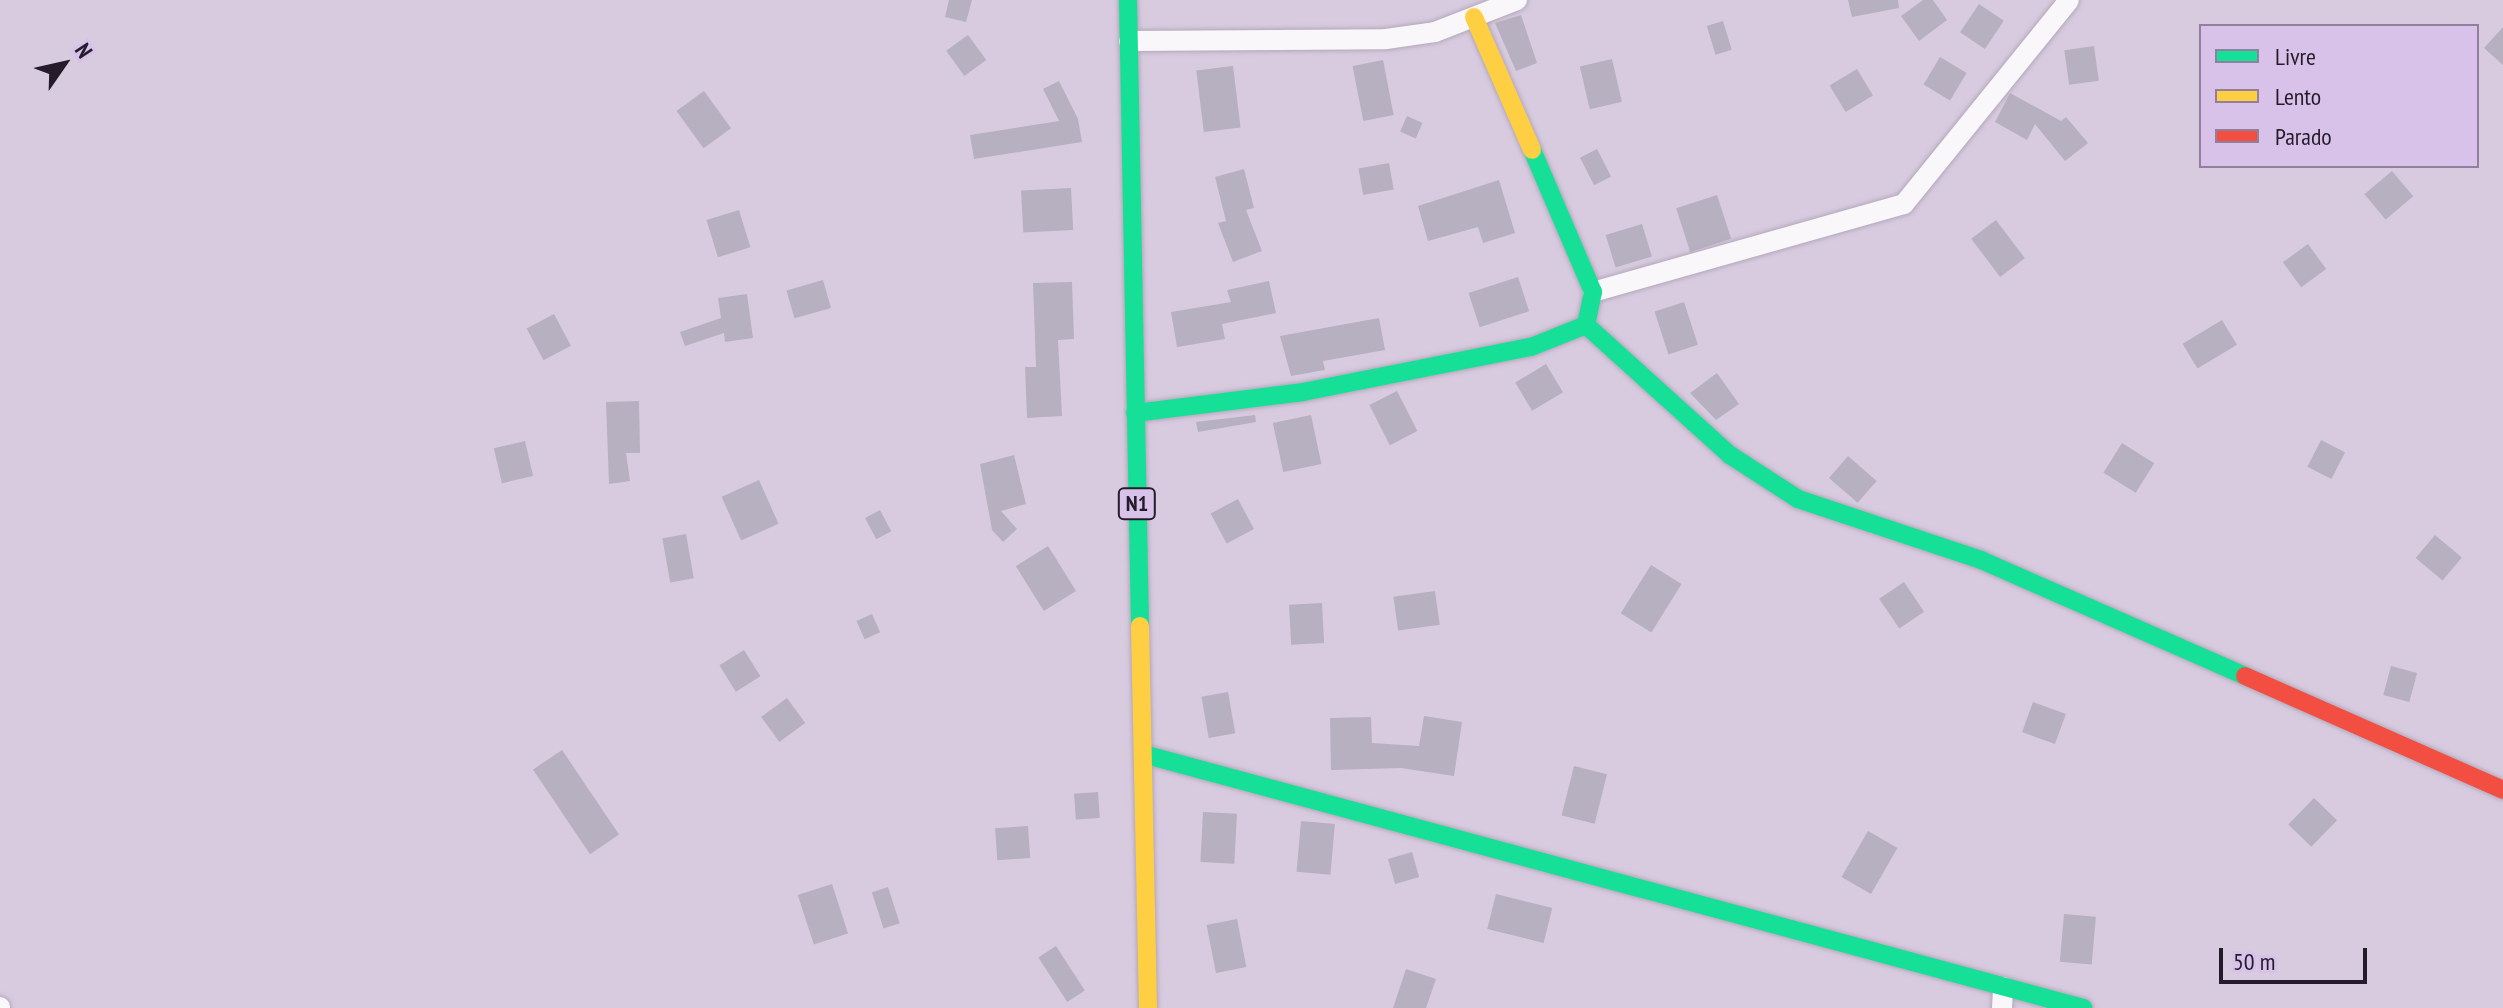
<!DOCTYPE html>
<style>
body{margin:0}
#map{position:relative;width:2503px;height:1008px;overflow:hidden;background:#d8cbe0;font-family:"PT Sans Narrow",sans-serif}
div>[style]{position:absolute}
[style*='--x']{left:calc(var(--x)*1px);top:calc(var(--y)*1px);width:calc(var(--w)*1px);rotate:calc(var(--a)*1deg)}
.building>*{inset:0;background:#b6b0c1;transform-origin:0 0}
.roads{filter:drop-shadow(0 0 2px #b3a8ba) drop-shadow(0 0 2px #b3a8ba)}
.street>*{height:20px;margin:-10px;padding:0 10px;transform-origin:10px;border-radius:10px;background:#f9f7fa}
.fast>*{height:18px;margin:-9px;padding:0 9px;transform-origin:9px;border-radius:9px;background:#16e098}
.slow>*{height:18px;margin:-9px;padding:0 9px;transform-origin:9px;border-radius:9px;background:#ffcf43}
.jam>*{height:18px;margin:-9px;padding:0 9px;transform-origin:9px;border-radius:9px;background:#f24e42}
span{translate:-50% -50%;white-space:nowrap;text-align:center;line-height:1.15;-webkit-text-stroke:6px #d9c2e9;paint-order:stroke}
.shield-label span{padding:2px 6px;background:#d9c2e9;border:2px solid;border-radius:6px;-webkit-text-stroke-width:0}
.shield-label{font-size:22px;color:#241c2a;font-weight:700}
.legend{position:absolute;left:2199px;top:24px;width:280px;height:144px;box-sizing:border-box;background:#d9c2e9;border:2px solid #91809d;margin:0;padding:10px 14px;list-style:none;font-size:24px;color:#241c2a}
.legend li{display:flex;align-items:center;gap:16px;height:40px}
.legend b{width:40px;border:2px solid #91809d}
.north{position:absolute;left:24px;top:24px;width:80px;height:80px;-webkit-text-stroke:6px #d9c2e9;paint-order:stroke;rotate:56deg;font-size:22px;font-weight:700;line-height:32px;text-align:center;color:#241c2a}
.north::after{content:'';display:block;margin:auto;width:28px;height:36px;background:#241c2a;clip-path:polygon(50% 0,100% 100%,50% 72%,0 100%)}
.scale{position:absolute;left:2219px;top:948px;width:148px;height:36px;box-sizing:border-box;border:4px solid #241c2a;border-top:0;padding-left:10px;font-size:24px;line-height:28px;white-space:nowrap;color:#241c2a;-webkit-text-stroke:6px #d9c2e9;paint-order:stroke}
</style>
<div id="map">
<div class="building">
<div style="clip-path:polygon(949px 0,972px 0,966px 22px,945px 17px)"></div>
<div style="clip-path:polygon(1848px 0,1898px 0,1899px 8px,1852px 17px)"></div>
<div style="clip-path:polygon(1923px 0,1933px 0,1947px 20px,1919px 41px,1901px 16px)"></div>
<div style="left:1979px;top:4px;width:30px;height:34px;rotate:34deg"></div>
<div style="clip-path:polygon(1521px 15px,1537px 63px,1516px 71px,1495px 23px)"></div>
<div style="left:1723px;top:21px;width:30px;height:17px;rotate:73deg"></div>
<div style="clip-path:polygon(2503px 27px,2503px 65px,2484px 48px)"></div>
<div style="left:968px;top:35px;width:31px;height:27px;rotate:54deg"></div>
<div style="left:2094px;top:46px;width:35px;height:30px;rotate:82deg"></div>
<div style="left:1940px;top:57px;width:31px;height:32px;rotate:31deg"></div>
<div style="left:1612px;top:59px;width:44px;height:33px;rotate:77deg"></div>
<div style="left:1383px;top:60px;width:56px;height:31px;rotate:79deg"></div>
<div style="left:1233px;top:66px;width:62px;height:37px;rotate:83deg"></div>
<div style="left:1857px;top:69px;width:31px;height:32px;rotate:59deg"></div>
<div style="clip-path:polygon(1059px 81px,1078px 119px,1082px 142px,974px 159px,970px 135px,1059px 121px,1043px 89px)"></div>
<div style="left:704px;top:91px;width:46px;height:34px;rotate:54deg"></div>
<div style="clip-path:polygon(2010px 93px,2061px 121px,2066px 117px,2088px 143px,2065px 161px,2035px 124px,2027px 140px,1995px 122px)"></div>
<div style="left:1407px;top:116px;width:17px;height:17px;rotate:24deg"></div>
<div style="left:1597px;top:149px;width:31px;height:19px;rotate:63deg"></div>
<div style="left:1389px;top:163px;width:27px;height:31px;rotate:80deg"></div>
<div style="clip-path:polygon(1244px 169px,1254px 208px,1246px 210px,1262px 251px,1233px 262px,1218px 223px,1226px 221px,1215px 177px)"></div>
<div style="left:2392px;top:171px;width:33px;height:36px;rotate:50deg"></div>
<div style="clip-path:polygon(1499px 180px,1515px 233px,1483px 243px,1478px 227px,1428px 241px,1418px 206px)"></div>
<div style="left:1071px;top:188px;width:42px;height:50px;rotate:87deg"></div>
<div style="left:1717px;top:195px;width:46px;height:43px;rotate:72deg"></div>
<div style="left:739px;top:210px;width:39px;height:34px;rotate:73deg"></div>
<div style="left:1996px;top:220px;width:48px;height:31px;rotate:53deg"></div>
<div style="left:1642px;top:224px;width:34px;height:38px;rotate:73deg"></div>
<div style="left:2308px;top:244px;width:31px;height:31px;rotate:54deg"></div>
<div style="left:1518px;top:277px;width:36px;height:52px;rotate:72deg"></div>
<div style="left:823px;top:280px;width:29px;height:38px;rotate:74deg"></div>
<div style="clip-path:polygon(1269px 281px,1276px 313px,1222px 324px,1225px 339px,1177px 347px,1171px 312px,1231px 302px,1227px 290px)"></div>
<div style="clip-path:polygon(1072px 282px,1074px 339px,1058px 340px,1062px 416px,1027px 418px,1025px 367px,1036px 367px,1033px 283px)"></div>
<div style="clip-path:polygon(747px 294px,753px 338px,725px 342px,724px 333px,685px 346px,680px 332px,721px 318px,718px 298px)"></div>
<div style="left:1684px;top:302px;width:45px;height:31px;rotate:72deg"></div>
<div style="left:554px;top:314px;width:36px;height:31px;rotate:62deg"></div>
<div style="clip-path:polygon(1379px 318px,1385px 350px,1323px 361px,1325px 370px,1291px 376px,1280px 336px)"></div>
<div style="left:2222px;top:320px;width:29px;height:46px;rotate:59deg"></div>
<div style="left:1546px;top:364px;width:33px;height:36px;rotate:59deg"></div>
<div style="clip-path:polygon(1717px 373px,1739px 404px,1716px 420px,1690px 393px)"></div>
<div style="left:1397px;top:391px;width:45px;height:31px;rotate:63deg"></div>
<div style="clip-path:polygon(639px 401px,640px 453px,626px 453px,630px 481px,609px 484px,606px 402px)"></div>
<div style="clip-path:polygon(1255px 415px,1256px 422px,1198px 432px,1196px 422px)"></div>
<div style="left:1311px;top:415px;width:50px;height:39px;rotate:78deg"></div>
<div style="left:2321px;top:440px;width:27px;height:30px;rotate:27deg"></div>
<div style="left:525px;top:441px;width:36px;height:32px;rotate:77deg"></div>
<div style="left:2122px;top:443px;width:38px;height:35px;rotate:32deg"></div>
<div style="clip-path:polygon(1014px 455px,1026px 504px,1001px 511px,1017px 529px,1003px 542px,992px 530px,980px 464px)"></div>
<div style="left:1848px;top:456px;width:38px;height:29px;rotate:41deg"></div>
<div style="left:759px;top:480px;width:48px;height:41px;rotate:66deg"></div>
<div style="left:1238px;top:499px;width:34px;height:31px;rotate:62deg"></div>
<div style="left:880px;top:510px;width:24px;height:17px;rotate:62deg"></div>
<div style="left:686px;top:534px;width:45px;height:24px;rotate:80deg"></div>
<div style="left:2435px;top:535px;width:35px;height:30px;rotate:40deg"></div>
<div style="left:1048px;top:546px;width:53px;height:38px;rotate:58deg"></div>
<div style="left:1651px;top:565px;width:36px;height:57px;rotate:32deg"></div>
<div style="left:1904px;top:582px;width:36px;height:30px;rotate:56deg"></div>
<div style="left:1435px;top:591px;width:34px;height:42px;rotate:82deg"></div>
<div style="left:1322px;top:603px;width:40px;height:33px;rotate:87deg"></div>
<div style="left:872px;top:614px;width:20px;height:17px;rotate:66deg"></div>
<div style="left:744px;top:650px;width:31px;height:29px;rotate:58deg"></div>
<div style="left:2391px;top:666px;width:27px;height:30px;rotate:15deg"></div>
<div style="left:1228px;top:692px;width:42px;height:27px;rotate:80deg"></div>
<div style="left:787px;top:698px;width:31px;height:32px;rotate:54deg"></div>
<div style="left:2033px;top:702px;width:35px;height:32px;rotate:20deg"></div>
<div style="clip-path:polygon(1424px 716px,1462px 722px,1454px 776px,1401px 768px,1331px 770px,1330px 718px,1371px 717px,1372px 743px,1419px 746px)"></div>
<div style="left:562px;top:750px;width:102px;height:35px;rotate:56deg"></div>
<div style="left:1574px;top:766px;width:34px;height:51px;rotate:14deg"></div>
<div style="left:1098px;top:792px;width:26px;height:24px;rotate:86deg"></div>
<div style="left:2314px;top:798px;width:32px;height:37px;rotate:44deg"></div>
<div style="left:1203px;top:812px;width:34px;height:50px;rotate:3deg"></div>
<div style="left:1301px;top:821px;width:34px;height:51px;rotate:5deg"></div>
<div style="left:1028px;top:826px;width:32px;height:33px;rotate:86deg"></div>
<div style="left:1868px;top:831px;width:34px;height:53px;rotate:30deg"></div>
<div style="left:1412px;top:852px;width:26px;height:25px;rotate:74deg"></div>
<div style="left:832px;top:884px;width:52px;height:36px;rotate:72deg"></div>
<div style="left:888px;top:887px;width:38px;height:17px;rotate:72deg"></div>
<div style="left:1496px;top:894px;width:58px;height:36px;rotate:14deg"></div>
<div style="left:2064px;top:914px;width:32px;height:48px;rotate:5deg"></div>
<div style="left:1237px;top:919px;width:49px;height:31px;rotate:79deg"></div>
<div style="left:1056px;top:946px;width:53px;height:21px;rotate:57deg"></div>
<div style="clip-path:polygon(1406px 969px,1436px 979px,1426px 1008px,1393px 1008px)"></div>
</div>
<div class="roads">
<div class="street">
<div style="--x:1129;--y:41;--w:257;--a:-0.4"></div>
<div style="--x:1386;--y:39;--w:49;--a:-8.1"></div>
<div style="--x:1435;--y:32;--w:88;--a:-21.3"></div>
<div style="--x:1593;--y:292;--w:323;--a:-15.8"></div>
<div style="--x:1904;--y:204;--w:262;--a:-51"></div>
<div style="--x:0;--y:1007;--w:1;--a:90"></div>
<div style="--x:2002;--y:1008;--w:21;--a:-87"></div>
</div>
<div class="fast">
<div style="--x:1128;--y:0;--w:626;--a:88.9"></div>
<div style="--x:1586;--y:325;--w:194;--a:42.1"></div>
<div style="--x:1730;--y:455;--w:81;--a:32.9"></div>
<div style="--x:1798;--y:499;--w:193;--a:18.4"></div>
<div style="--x:1981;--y:560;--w:288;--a:23.7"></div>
<div style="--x:1135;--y:413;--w:169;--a:-7.1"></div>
<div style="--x:1303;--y:392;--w:232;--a:-11.2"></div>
<div style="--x:1531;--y:347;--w:59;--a:-21.8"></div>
<div style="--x:1586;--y:325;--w:34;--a:-78"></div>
<div style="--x:1593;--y:292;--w:155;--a:-113.2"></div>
<div style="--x:1143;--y:754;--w:974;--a:15.12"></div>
</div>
<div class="slow">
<div style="--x:1474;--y:17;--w:145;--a:66.4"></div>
<div style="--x:1140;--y:626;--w:382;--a:88.8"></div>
</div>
<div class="jam">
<div style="--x:2245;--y:676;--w:282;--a:23.8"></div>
</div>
</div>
<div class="shield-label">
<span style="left:1137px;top:504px">N1</span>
</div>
<ul class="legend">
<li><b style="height:10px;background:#16e098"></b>Livre</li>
<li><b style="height:10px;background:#ffcf43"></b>Lento</li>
<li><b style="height:10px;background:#f24e42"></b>Parado</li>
</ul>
<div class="north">N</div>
<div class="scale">50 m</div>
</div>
